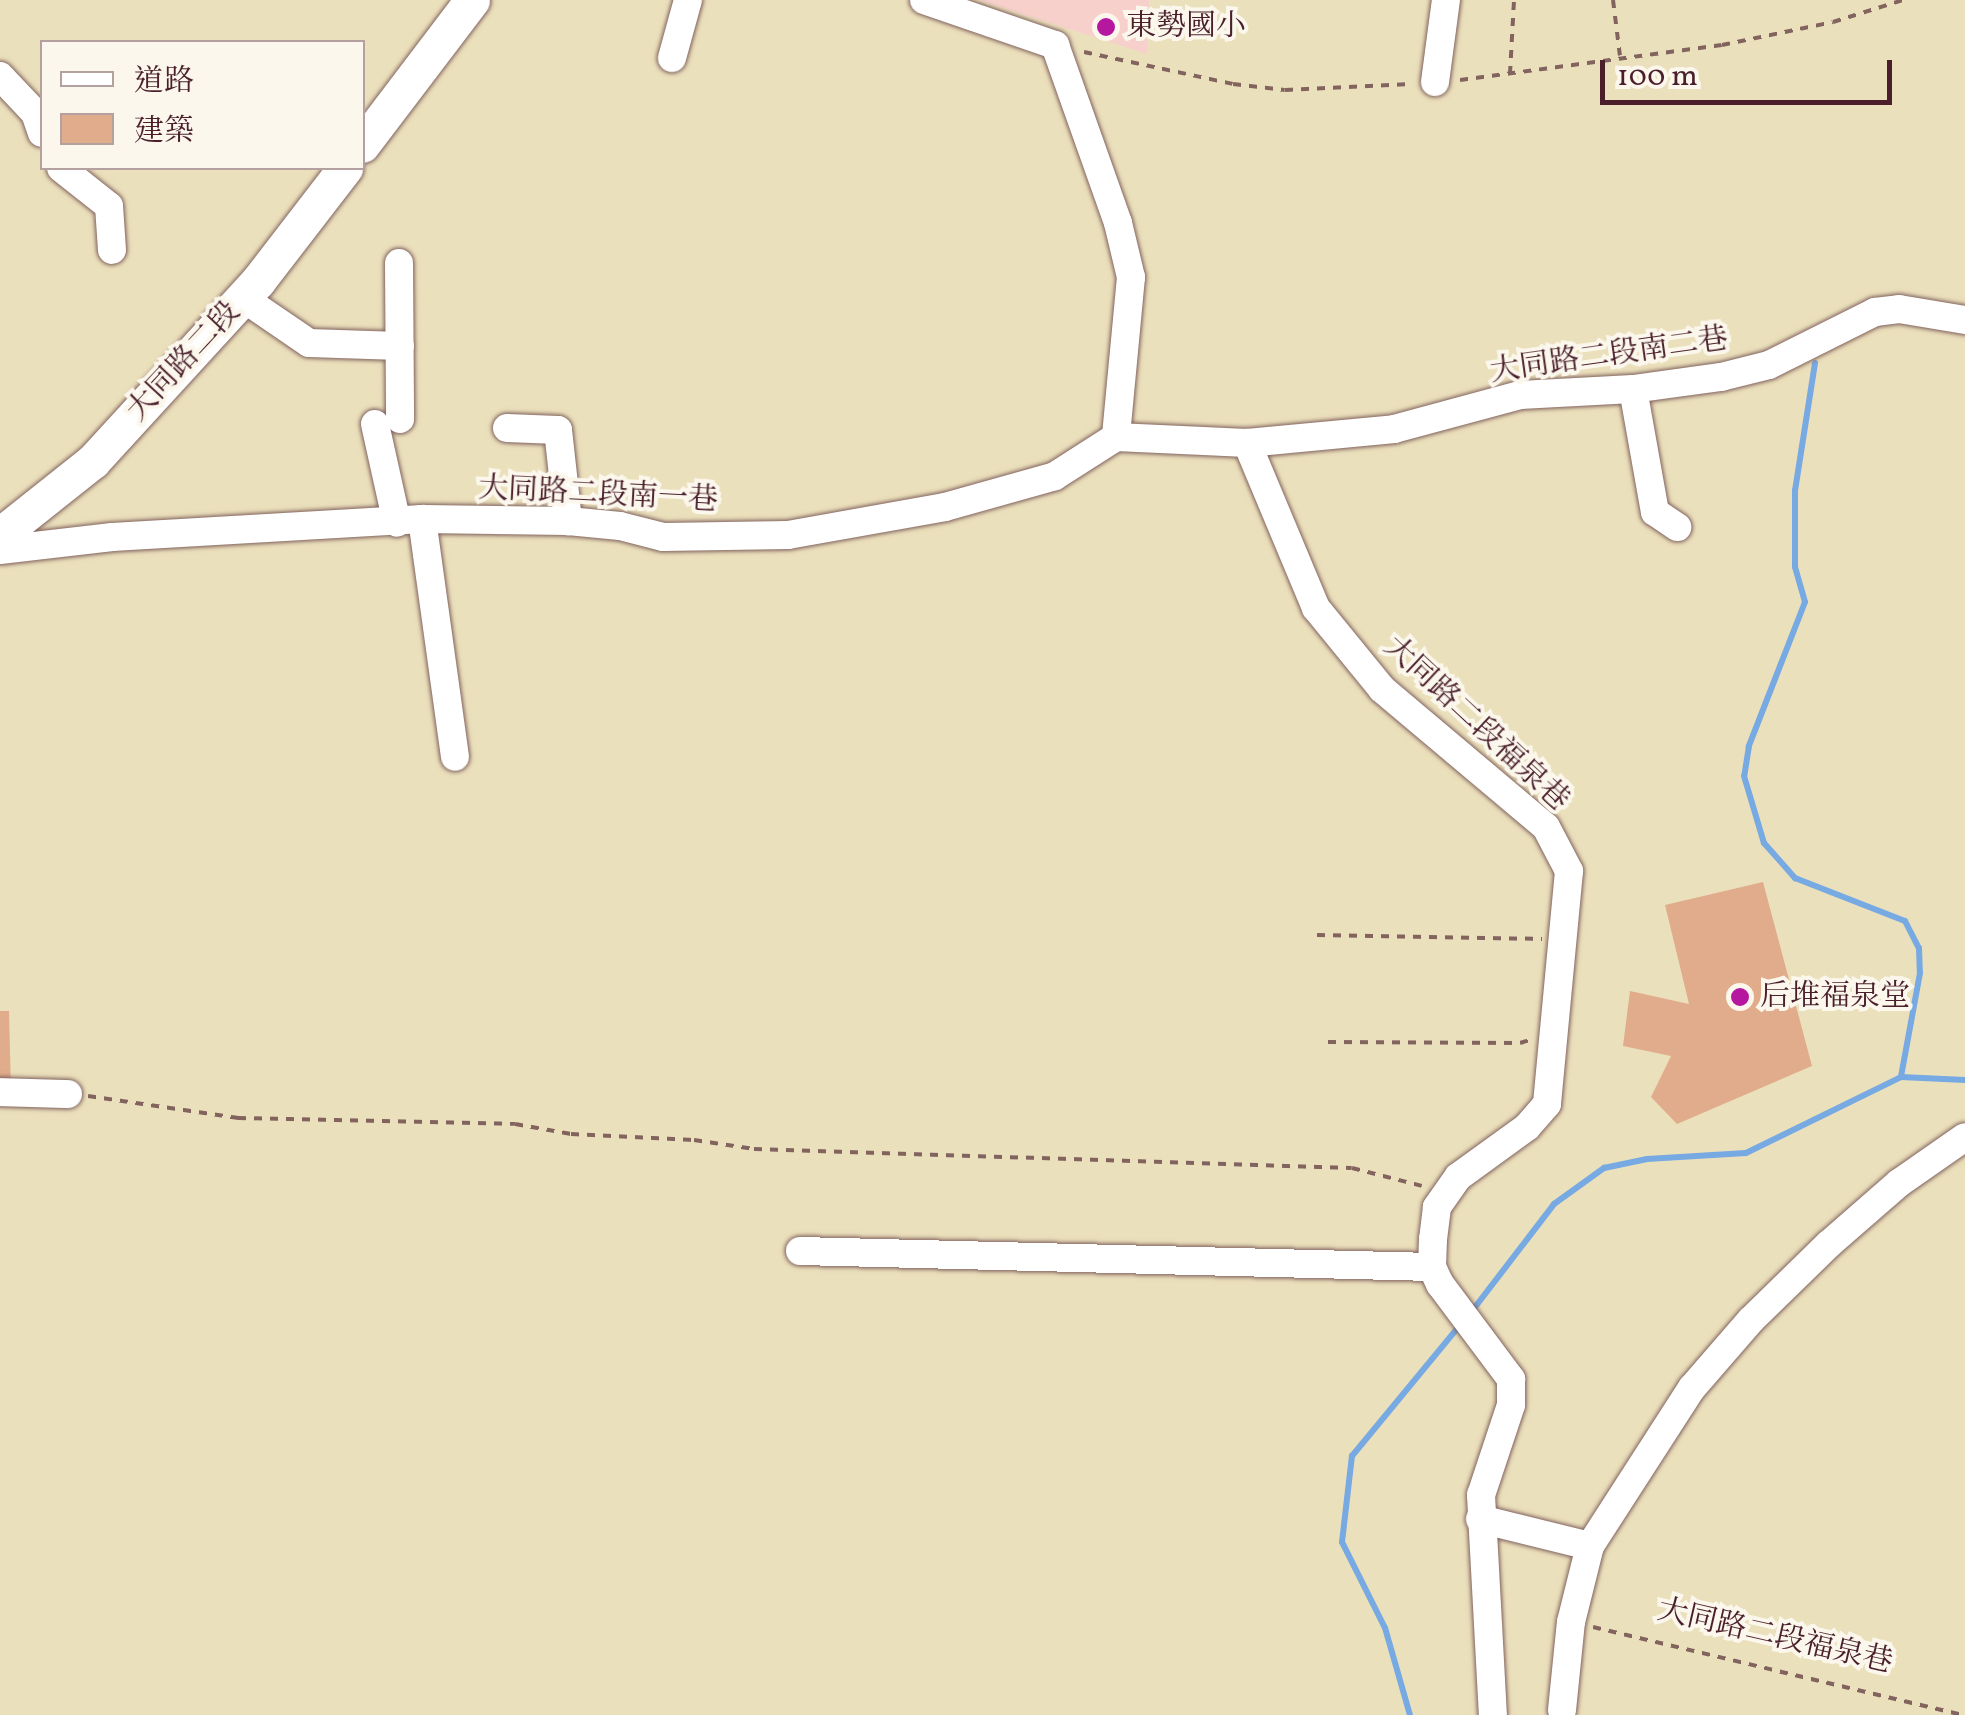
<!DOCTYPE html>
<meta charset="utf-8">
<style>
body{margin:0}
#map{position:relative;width:1965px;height:1715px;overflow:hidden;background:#ebe0bc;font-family:Vollkorn,"Noto Serif TC",serif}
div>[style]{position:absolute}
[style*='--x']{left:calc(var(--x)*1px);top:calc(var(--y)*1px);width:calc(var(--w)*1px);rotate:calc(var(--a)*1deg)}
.built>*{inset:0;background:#f7d0cc}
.stream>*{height:6px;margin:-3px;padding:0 3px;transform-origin:3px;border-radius:3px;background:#77a9e3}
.building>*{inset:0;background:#e0ac8b}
.path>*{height:4px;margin-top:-2px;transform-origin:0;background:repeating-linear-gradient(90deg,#82635e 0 8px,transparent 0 16px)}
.roads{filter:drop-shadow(0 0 2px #82635e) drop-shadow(0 0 2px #82635e)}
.minor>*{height:28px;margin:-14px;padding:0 14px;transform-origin:14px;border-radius:14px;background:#fff}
.major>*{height:35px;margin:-17.5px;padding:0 17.5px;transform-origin:17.5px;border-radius:17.5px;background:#fff}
.dots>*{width:28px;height:28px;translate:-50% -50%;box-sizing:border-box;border:5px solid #fbf7ec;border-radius:50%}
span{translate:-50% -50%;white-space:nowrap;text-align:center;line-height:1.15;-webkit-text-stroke:8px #fbf7ec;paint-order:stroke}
.poi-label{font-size:30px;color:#4a1f2b}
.left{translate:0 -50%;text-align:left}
.street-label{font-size:30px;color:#4a1f2b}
.legend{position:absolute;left:40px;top:40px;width:325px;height:130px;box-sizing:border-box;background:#fbf7ec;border:2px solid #b4a19f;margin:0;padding:12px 18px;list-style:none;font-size:30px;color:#4a1f2b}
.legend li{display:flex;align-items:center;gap:20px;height:50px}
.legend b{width:50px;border:2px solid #b4a19f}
.scale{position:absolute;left:1600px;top:60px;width:292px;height:45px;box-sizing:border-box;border:5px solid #4a1f2b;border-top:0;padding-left:12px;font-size:30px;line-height:35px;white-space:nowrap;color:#4a1f2b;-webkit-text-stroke:8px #fbf7ec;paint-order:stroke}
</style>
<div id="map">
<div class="built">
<div style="clip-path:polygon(979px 0,1149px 0,1147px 54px)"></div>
</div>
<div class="stream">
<div style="--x:1815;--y:363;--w:129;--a:98.9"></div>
<div style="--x:1795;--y:490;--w:77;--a:90"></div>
<div style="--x:1795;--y:567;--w:36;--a:74"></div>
<div style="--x:1805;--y:602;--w:155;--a:111.3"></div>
<div style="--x:1749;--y:746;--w:30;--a:99"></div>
<div style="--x:1744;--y:776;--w:70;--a:73.4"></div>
<div style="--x:1764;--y:843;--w:47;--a:48.5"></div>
<div style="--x:1795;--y:878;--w:118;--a:21.4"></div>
<div style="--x:1905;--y:921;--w:30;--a:63"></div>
<div style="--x:1919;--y:948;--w:25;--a:88"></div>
<div style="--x:1920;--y:973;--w:106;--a:100.4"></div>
<div style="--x:1472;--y:1311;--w:135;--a:-52.5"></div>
<div style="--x:1554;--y:1204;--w:62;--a:-35.8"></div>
<div style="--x:1604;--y:1168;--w:44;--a:-11.8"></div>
<div style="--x:1647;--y:1159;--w:99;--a:-3.5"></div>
<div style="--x:1746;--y:1153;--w:173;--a:-26.1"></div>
<div style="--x:1901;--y:1077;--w:64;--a:2.7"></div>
<div style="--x:1410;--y:1715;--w:91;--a:-106"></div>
<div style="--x:1385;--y:1628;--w:96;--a:-116.6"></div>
<div style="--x:1342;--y:1542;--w:87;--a:-83.4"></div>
<div style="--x:1352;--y:1456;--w:171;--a:-50.5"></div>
</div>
<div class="building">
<div style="clip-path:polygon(1763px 882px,1812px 1066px,1677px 1124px,1651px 1097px,1671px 1056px,1623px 1046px,1630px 991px,1689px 1004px,1665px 905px)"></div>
<div style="clip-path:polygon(0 1011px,9px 1011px,11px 1092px,0 1092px)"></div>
</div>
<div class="path">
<div style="--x:1613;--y:0;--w:56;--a:82.9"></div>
<div style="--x:1084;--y:52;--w:152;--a:12.1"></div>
<div style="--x:1233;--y:84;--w:52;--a:6.6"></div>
<div style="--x:1285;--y:90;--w:126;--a:-2.7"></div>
<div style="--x:1510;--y:74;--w:74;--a:-86.9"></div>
<div style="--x:1460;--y:80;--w:264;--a:-7.6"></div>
<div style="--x:1722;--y:45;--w:113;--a:-11.7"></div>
<div style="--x:1833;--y:22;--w:73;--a:-17.4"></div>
<div style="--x:1317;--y:935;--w:225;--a:1"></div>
<div style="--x:1328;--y:1042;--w:192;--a:0.3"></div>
<div style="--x:1520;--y:1043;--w:10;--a:-17"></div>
<div style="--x:88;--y:1096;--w:152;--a:8.3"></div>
<div style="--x:238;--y:1118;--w:277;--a:1.2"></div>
<div style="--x:515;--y:1124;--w:57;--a:10.1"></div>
<div style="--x:571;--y:1134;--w:123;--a:2.8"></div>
<div style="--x:694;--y:1140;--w:61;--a:8.5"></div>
<div style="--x:754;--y:1149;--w:598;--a:1.82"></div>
<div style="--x:1352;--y:1168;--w:72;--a:14.4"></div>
<div style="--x:1593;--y:1627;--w:380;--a:13.4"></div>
</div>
<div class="roads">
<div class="minor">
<div style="--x:924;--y:0;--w:139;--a:19"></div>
<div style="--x:1055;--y:45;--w:189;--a:70.5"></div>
<div style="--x:1118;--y:223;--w:56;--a:76.5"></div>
<div style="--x:1131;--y:277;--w:161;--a:95.4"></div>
<div style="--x:1116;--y:437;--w:131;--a:2.6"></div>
<div style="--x:1247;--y:443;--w:148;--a:-5.4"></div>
<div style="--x:1394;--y:429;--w:131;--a:-15.1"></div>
<div style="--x:1520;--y:395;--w:113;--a:-3"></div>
<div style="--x:1633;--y:389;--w:89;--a:-7.8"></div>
<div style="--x:1721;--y:377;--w:49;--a:-14"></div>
<div style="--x:1769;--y:365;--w:119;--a:-26.6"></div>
<div style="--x:1875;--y:312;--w:24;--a:-7"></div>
<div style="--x:1899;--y:309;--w:67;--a:9.5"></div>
<div style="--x:672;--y:58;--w:60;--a:-74.6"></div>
<div style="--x:0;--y:76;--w:51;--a:46.6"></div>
<div style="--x:35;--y:113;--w:21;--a:71"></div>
<div style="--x:1435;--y:82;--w:83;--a:-82.4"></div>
<div style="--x:61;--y:168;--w:61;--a:38.4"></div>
<div style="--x:109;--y:206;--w:44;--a:86.1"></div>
<div style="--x:399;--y:263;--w:156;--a:89.6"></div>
<div style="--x:243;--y:298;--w:80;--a:34.3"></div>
<div style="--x:309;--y:343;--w:91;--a:1.9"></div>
<div style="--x:1633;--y:389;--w:125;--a:79.9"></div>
<div style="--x:1655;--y:512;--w:27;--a:34"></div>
<div style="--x:375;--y:424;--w:101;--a:77.5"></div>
<div style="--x:507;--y:428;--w:51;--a:2.2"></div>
<div style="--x:558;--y:430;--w:92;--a:83.7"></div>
<div style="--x:1247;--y:443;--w:179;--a:67.3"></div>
<div style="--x:1316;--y:608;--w:104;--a:50.8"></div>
<div style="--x:1382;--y:689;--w:214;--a:40.1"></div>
<div style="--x:1546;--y:827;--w:50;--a:62.4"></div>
<div style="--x:1569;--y:871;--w:234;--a:95.4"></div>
<div style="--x:1547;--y:1104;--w:30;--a:131"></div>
<div style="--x:1527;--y:1127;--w:85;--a:144.1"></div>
<div style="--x:1458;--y:1177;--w:37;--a:125"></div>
<div style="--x:1437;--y:1207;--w:32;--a:97"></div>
<div style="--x:1433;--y:1239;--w:28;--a:92"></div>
<div style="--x:1432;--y:1267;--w:19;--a:65"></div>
<div style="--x:1440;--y:1284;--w:119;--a:53.2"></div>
<div style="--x:1511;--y:1379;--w:26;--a:90"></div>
<div style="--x:1511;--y:1405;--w:95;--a:108.4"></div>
<div style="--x:1481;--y:1495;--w:220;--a:86.9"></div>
<div style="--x:422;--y:519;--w:240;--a:82.1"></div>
<div style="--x:0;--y:550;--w:113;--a:-6.6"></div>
<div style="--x:112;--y:537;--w:311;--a:-3.3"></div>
<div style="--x:422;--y:519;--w:146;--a:0.8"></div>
<div style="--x:568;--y:521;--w:52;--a:5.5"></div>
<div style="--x:620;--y:526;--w:44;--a:14.3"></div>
<div style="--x:663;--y:537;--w:125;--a:-0.9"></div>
<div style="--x:788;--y:535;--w:159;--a:-10.1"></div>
<div style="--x:945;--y:507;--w:114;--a:-15.7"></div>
<div style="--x:1055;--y:476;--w:72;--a:-32.6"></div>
<div style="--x:0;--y:1092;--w:68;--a:1.7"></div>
<div style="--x:800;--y:1251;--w:632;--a:1.45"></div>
<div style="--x:1480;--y:1519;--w:113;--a:13.8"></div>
<div style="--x:1562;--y:1710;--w:88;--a:-84.2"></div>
<div style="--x:1571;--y:1622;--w:78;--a:-76"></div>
<div style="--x:1590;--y:1546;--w:188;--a:-57.2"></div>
<div style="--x:1692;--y:1388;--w:90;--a:-49.1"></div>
<div style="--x:1751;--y:1320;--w:109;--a:-44.3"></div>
<div style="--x:1829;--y:1244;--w:93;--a:-41.1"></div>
<div style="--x:1899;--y:1183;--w:80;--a:-34.9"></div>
</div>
<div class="major">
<div style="--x:362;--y:145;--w:182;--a:-52.8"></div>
<div style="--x:0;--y:535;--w:119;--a:-38.5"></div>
<div style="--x:93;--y:461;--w:244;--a:-47.5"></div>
<div style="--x:258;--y:281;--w:143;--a:-52.4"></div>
</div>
</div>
<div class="dots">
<div style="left:1106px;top:27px;background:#b5179e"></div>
<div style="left:1740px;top:997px;background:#b5179e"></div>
</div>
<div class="poi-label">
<span class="left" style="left:1126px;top:27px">東勢國小</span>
<span class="left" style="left:1760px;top:997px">后堆福泉堂</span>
</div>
<div class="street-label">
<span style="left:1609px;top:356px;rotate:-8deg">大同路二段南二巷</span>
<span style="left:184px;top:362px;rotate:-47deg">大同路二段</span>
<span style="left:598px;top:495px;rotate:3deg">大同路二段南一巷</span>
<span style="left:1476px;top:724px;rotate:43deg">大同路二段福泉巷</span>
<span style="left:1775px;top:1637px;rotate:13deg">大同路二段福泉巷</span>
</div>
<ul class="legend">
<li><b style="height:12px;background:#fff"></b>道路</li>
<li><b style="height:28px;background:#e0ac8b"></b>建築</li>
</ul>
<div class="scale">100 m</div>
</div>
